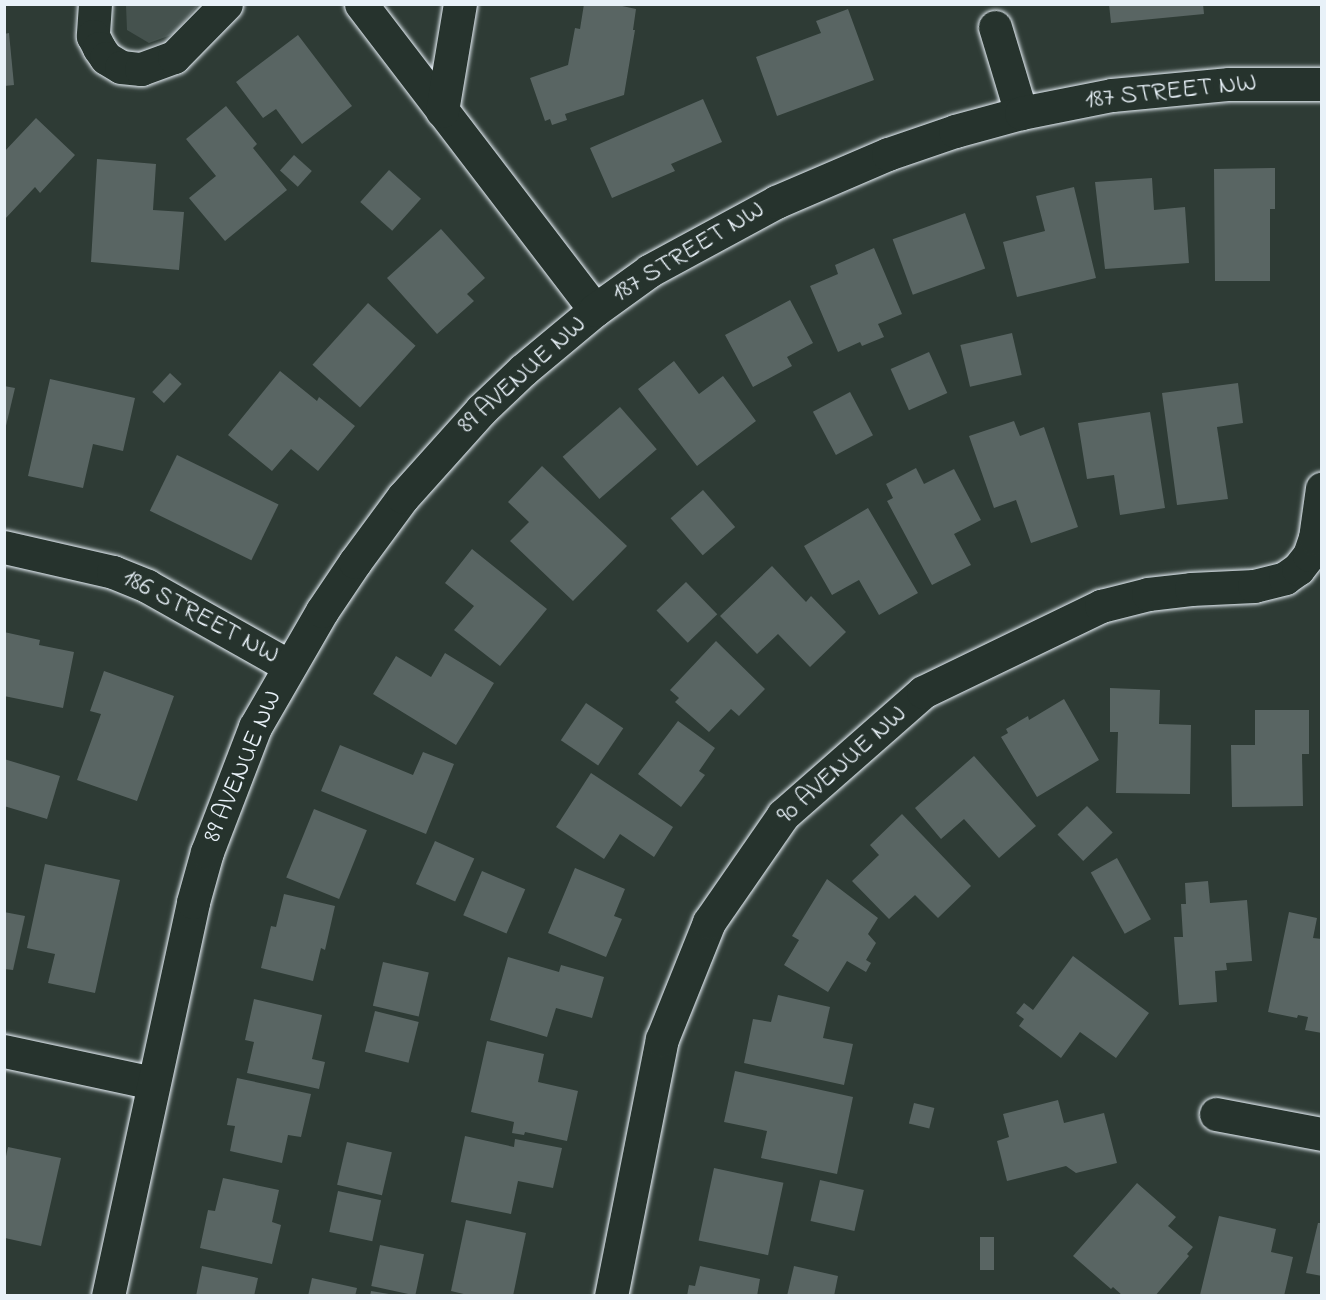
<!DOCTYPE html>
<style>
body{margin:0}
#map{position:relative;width:1326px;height:1300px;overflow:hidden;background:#2e3b35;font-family:"Indie Flower",sans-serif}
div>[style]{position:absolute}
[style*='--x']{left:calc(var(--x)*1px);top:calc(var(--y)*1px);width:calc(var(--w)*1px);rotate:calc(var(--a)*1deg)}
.green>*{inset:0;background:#45524e}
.building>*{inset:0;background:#596563;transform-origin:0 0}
.roads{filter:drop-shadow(0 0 2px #e8f1f8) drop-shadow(0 0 2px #e8f1f8)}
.street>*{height:33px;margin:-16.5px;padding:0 16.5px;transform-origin:16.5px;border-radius:16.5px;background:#26332d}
span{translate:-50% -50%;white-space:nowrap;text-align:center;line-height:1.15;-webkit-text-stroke:4.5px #26332d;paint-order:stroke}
.street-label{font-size:26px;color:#e8f1f8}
.frame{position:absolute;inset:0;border:6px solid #e8f1f8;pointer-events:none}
</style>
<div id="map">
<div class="green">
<div style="clip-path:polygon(126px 5px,198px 5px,174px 34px,149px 43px,127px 30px)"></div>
</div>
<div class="building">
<div style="clip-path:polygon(584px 4px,613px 4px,636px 9px,633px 30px,635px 30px,624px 95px,565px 114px,567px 120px,552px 125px,550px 119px,545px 121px,530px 78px,568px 65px,575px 28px,580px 29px)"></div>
<div style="clip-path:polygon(1109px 4px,1203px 4px,1204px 14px,1111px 23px)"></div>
<div style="clip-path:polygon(848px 9px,874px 80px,777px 116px,756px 57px,821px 33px,816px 21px)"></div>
<div style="clip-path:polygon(9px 33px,14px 85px,4px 86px,4px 34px)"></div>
<div style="clip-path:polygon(298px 35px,352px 106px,302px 144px,276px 109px,263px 118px,236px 82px)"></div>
<div style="clip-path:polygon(703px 99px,722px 142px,671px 164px,675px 171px,612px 198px,590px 148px)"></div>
<div style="clip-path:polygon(226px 106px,257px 144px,253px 148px,287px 190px,225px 241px,189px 198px,216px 176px,186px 139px)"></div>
<div style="clip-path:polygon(36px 118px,75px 155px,40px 193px,35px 187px,4px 220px,4px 152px)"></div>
<div style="left:294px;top:155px;width:24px;height:21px;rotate:42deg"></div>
<div style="clip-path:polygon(97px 159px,156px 164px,153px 210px,184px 212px,179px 270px,91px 262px)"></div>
<div style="clip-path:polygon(1275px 168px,1275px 209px,1270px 209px,1270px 281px,1215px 281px,1214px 169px)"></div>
<div style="left:389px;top:170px;width:43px;height:43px;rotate:42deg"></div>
<div style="clip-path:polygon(1152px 178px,1154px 210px,1185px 207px,1189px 263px,1105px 269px,1095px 182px)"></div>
<div style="clip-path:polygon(1074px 187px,1096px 278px,1017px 297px,1003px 242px,1045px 231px,1036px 196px)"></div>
<div style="left:965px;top:213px;width:59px;height:77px;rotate:70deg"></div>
<div style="clip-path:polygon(441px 229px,485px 278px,467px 294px,474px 301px,437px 334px,387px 278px)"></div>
<div style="clip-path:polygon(874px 248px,902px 314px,878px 324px,884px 337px,862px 346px,860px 342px,838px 352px,810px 286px,838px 274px,835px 265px)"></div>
<div style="clip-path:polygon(790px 300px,813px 343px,787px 357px,792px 366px,753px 387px,725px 335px)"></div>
<div style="left:368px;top:303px;width:64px;height:83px;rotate:42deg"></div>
<div style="left:1012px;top:333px;width:43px;height:53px;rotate:77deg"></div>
<div style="left:929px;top:352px;width:45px;height:42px;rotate:66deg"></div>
<div style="clip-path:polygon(674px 361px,699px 394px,723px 376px,756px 421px,697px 466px,638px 389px)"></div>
<div style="clip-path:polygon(280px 371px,317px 401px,319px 397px,355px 426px,318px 471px,291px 449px,272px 471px,228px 435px)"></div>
<div style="left:170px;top:373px;width:16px;height:26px;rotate:43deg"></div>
<div style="clip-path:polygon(50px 379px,135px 398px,123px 451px,93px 444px,83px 488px,28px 476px)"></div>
<div style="clip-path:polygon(1238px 383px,1243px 423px,1217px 427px,1228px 499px,1177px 505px,1162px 393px)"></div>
<div style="clip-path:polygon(4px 386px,15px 388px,5px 430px,4px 430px)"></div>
<div style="left:850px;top:392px;width:49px;height:42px;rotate:62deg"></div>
<div style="left:620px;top:407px;width:56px;height:76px;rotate:49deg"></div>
<div style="clip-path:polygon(1150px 412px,1165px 508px,1120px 515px,1114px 475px,1087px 479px,1078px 423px)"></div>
<div style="clip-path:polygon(1014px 421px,1020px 436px,1044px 427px,1078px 527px,1031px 543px,1016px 500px,994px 508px,969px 436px)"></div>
<div style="left:177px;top:455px;width:113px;height:62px;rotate:26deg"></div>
<div style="clip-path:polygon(542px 466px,627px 546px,573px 601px,510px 541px,529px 522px,508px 502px)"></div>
<div style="clip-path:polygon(916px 468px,924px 484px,954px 469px,981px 520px,954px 534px,971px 565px,932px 585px,887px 501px,893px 498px,886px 484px)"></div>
<div style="left:703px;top:490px;width:49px;height:43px;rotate:49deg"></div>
<div style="clip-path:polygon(868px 508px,918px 593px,879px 615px,859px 580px,832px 595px,804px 546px)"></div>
<div style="clip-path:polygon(472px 549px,547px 609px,500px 666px,454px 630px,474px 606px,445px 583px)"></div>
<div style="clip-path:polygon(772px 566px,806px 602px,811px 596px,846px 632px,810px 667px,778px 634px,757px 654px,720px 616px)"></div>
<div style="left:686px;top:582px;width:45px;height:41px;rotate:46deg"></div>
<div style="clip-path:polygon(4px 632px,40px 640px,39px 645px,74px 652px,63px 708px,4px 696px)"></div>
<div style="clip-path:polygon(716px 641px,765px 689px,739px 716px,731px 709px,709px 732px,675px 702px,679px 698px,670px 690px)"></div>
<div style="clip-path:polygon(445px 653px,494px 683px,456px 745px,373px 694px,396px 656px,431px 677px)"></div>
<div style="clip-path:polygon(104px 671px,174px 696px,137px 801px,77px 780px,101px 714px,90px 711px)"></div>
<div style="clip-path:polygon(1110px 688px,1160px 690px,1159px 724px,1191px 725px,1190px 794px,1116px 793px,1118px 732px,1110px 732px)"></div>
<div style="clip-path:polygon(1064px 699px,1099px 760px,1037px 797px,1001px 737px,1008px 733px,1006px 729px,1028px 716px,1029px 720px)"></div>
<div style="left:586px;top:703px;width:45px;height:45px;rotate:34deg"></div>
<div style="clip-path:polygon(1255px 710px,1309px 710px,1309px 754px,1302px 754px,1303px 806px,1232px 807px,1231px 745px,1255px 745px)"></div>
<div style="clip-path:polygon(678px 721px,715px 748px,699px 771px,705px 775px,681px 807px,638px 774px)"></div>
<div style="clip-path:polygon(340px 745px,413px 775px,423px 752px,454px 764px,426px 834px,321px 791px)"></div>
<div style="clip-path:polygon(974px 756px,1036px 826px,999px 858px,964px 819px,941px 839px,915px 808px)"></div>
<div style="clip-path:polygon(4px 759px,60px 776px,47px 819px,4px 806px)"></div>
<div style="clip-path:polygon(591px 773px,673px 827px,654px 857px,620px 834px,604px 859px,556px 827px)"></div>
<div style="left:1087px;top:806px;width:37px;height:41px;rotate:46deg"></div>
<div style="left:314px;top:809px;width:57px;height:74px;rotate:22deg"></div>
<div style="clip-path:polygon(902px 814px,971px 886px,938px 918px,915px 895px,889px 919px,852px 881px,879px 855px,870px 845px)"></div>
<div style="left:435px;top:841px;width:43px;height:47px;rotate:24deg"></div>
<div style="left:1117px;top:858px;width:70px;height:30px;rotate:61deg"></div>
<div style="clip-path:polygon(45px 864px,120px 880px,95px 993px,48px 983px,55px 954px,27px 948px)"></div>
<div style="clip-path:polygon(575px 868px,625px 889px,614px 916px,622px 919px,606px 957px,548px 933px)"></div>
<div style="left:482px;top:871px;width:47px;height:48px;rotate:23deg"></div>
<div style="clip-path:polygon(827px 879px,878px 918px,868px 934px,876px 943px,866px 960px,871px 963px,866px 972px,847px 961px,828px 992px,784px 965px,799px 940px,792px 936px)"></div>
<div style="clip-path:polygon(1208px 881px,1210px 903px,1247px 900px,1252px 961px,1226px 963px,1227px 970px,1215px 971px,1217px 1002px,1179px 1005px,1174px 937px,1183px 937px,1181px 904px,1186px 904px,1185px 883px)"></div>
<div style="clip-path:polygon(284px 894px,335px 906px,325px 950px,321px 948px,313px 981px,261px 968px,271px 926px,276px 927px)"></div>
<div style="clip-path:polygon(4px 912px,25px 916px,13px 970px,4px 969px)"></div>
<div style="clip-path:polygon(1289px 912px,1317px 918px,1313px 938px,1322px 939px,1322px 1033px,1305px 1030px,1308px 1017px,1298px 1015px,1297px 1018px,1268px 1012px)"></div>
<div style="clip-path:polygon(1073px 956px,1149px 1013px,1116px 1058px,1080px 1032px,1061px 1058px,1019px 1026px,1024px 1019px,1016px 1013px,1024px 1003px,1033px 1010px)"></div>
<div style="clip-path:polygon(508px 957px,559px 972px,561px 965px,604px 977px,592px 1018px,556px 1008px,547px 1037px,490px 1020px)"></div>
<div style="left:383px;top:962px;width:47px;height:45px;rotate:13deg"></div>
<div style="clip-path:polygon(778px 995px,830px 1007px,823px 1038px,853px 1044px,844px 1085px,744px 1063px,753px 1019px,771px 1022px)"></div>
<div style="clip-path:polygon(254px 999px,322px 1015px,312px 1059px,325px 1062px,319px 1089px,247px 1073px,254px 1042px,245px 1040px)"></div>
<div style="left:375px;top:1011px;width:45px;height:42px;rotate:14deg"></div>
<div style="clip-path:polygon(487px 1041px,544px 1054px,538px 1082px,578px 1091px,567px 1141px,525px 1132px,524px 1135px,512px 1133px,514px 1122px,471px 1112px)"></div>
<div style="clip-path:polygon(735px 1071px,853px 1097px,837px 1174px,761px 1158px,767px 1131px,724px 1122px)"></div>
<div style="clip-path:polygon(237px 1078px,311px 1094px,301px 1137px,288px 1135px,282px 1163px,230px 1151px,235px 1126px,227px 1125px)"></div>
<div style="clip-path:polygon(1058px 1100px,1064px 1123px,1104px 1113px,1117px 1163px,1076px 1173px,1066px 1166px,1007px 1181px,997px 1141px,1009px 1137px,1003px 1114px)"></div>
<div style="left:914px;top:1103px;width:21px;height:21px;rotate:14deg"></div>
<div style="clip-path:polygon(465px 1136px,514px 1147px,515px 1139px,562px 1148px,553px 1188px,518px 1181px,511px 1214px,451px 1202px)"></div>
<div style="left:347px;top:1142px;width:46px;height:44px;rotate:13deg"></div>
<div style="clip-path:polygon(8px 1147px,61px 1158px,41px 1246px,5px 1238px,5px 1161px)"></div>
<div style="left:714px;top:1168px;width:71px;height:74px;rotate:12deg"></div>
<div style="clip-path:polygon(223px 1178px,279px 1190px,272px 1222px,281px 1225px,272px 1264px,200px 1248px,208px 1210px,215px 1211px)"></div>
<div style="left:820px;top:1180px;width:45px;height:42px;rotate:13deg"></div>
<div style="clip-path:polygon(1137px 1183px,1176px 1217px,1168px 1226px,1193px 1247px,1187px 1254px,1189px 1256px,1155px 1296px,1123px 1296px,1113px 1287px,1111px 1289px,1073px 1256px)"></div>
<div style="left:338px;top:1191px;width:44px;height:42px;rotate:12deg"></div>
<div style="clip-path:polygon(1219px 1216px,1276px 1229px,1271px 1252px,1293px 1257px,1284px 1296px,1200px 1295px)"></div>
<div style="clip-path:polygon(466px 1220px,526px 1233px,513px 1296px,472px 1296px,451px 1291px)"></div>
<div style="clip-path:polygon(1318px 1223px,1322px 1223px,1322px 1276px,1306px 1273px)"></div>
<div style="left:980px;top:1237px;width:14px;height:33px"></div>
<div style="left:380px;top:1245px;width:45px;height:42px;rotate:12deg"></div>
<div style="clip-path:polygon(202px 1266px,258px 1278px,254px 1296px,196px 1296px)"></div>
<div style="clip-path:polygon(700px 1266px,760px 1279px,757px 1296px,687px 1296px,689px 1285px,695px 1286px)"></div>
<div style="clip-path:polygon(794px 1266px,838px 1276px,834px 1296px,787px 1296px)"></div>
<div style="clip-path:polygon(312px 1278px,357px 1288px,355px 1296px,308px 1296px)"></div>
<div style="clip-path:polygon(371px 1291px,389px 1294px,389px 1296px,370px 1296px)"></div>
</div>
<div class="roads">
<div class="street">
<div style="--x:95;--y:4;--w:32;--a:94"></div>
<div style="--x:93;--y:36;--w:13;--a:63"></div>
<div style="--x:99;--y:48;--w:12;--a:55"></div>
<div style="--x:106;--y:58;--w:17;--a:31"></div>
<div style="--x:121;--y:67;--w:20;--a:6"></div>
<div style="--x:141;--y:69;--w:35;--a:-20"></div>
<div style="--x:174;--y:57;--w:74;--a:-45.5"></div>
<div style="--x:361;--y:4;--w:385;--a:52.6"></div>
<div style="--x:995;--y:27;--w:90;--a:73.2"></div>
<div style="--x:442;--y:111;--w:109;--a:-80.5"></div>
<div style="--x:4;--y:547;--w:112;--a:12.9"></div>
<div style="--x:113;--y:572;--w:37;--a:22"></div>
<div style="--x:147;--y:586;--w:163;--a:29.4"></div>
<div style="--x:4;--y:1051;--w:152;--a:12.1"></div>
<div style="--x:1216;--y:1114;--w:108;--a:10.7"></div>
<div style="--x:108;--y:1296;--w:403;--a:-77.8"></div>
<div style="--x:193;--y:902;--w:52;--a:-74.4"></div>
<div style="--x:207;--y:852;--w:134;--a:-69"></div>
<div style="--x:255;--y:727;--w:134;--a:-60"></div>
<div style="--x:322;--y:611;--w:59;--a:-56"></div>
<div style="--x:355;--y:562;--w:81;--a:-53.6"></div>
<div style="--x:403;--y:497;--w:117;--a:-48.1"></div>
<div style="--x:481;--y:410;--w:58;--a:-43.6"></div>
<div style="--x:523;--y:370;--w:94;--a:-39.8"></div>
<div style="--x:595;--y:310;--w:67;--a:-35.8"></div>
<div style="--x:649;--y:271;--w:145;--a:-28.5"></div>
<div style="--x:776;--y:202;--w:122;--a:-23.2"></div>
<div style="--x:888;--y:154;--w:71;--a:-18.9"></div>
<div style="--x:955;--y:131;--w:68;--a:-15.3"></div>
<div style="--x:1021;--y:113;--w:93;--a:-11.2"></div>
<div style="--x:1112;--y:95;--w:118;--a:-5.4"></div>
<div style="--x:1229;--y:84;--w:93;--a:0"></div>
<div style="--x:611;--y:1296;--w:262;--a:-78.8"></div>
<div style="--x:662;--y:1039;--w:126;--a:-68.1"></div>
<div style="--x:709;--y:922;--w:130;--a:-55.3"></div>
<div style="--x:783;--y:815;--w:186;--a:-41.3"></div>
<div style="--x:923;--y:692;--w:198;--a:-25.8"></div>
<div style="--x:1101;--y:606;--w:49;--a:-14.3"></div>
<div style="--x:1148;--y:594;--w:43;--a:-6.6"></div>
<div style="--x:1191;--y:589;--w:63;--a:-2.7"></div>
<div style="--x:1254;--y:586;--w:32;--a:-14"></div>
<div style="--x:1285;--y:578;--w:16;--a:-35"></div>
<div style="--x:1298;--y:569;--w:18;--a:-52"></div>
<div style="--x:1309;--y:555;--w:18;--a:-71"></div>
<div style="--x:1315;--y:538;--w:50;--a:-82"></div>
</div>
</div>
<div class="street-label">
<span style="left:1171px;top:93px;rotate:-6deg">187 STREET NW</span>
<span style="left:689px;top:253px;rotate:-31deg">187 STREET NW</span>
<span style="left:523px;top:376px;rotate:-42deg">89 AVENUE NW</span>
<span style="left:200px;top:618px;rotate:28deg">186 STREET NW</span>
<span style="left:843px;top:766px;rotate:-42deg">90 AVENUE NW</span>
<span style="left:244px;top:767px;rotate:-67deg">89 AVENUE NW</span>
</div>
<div class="frame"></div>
</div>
